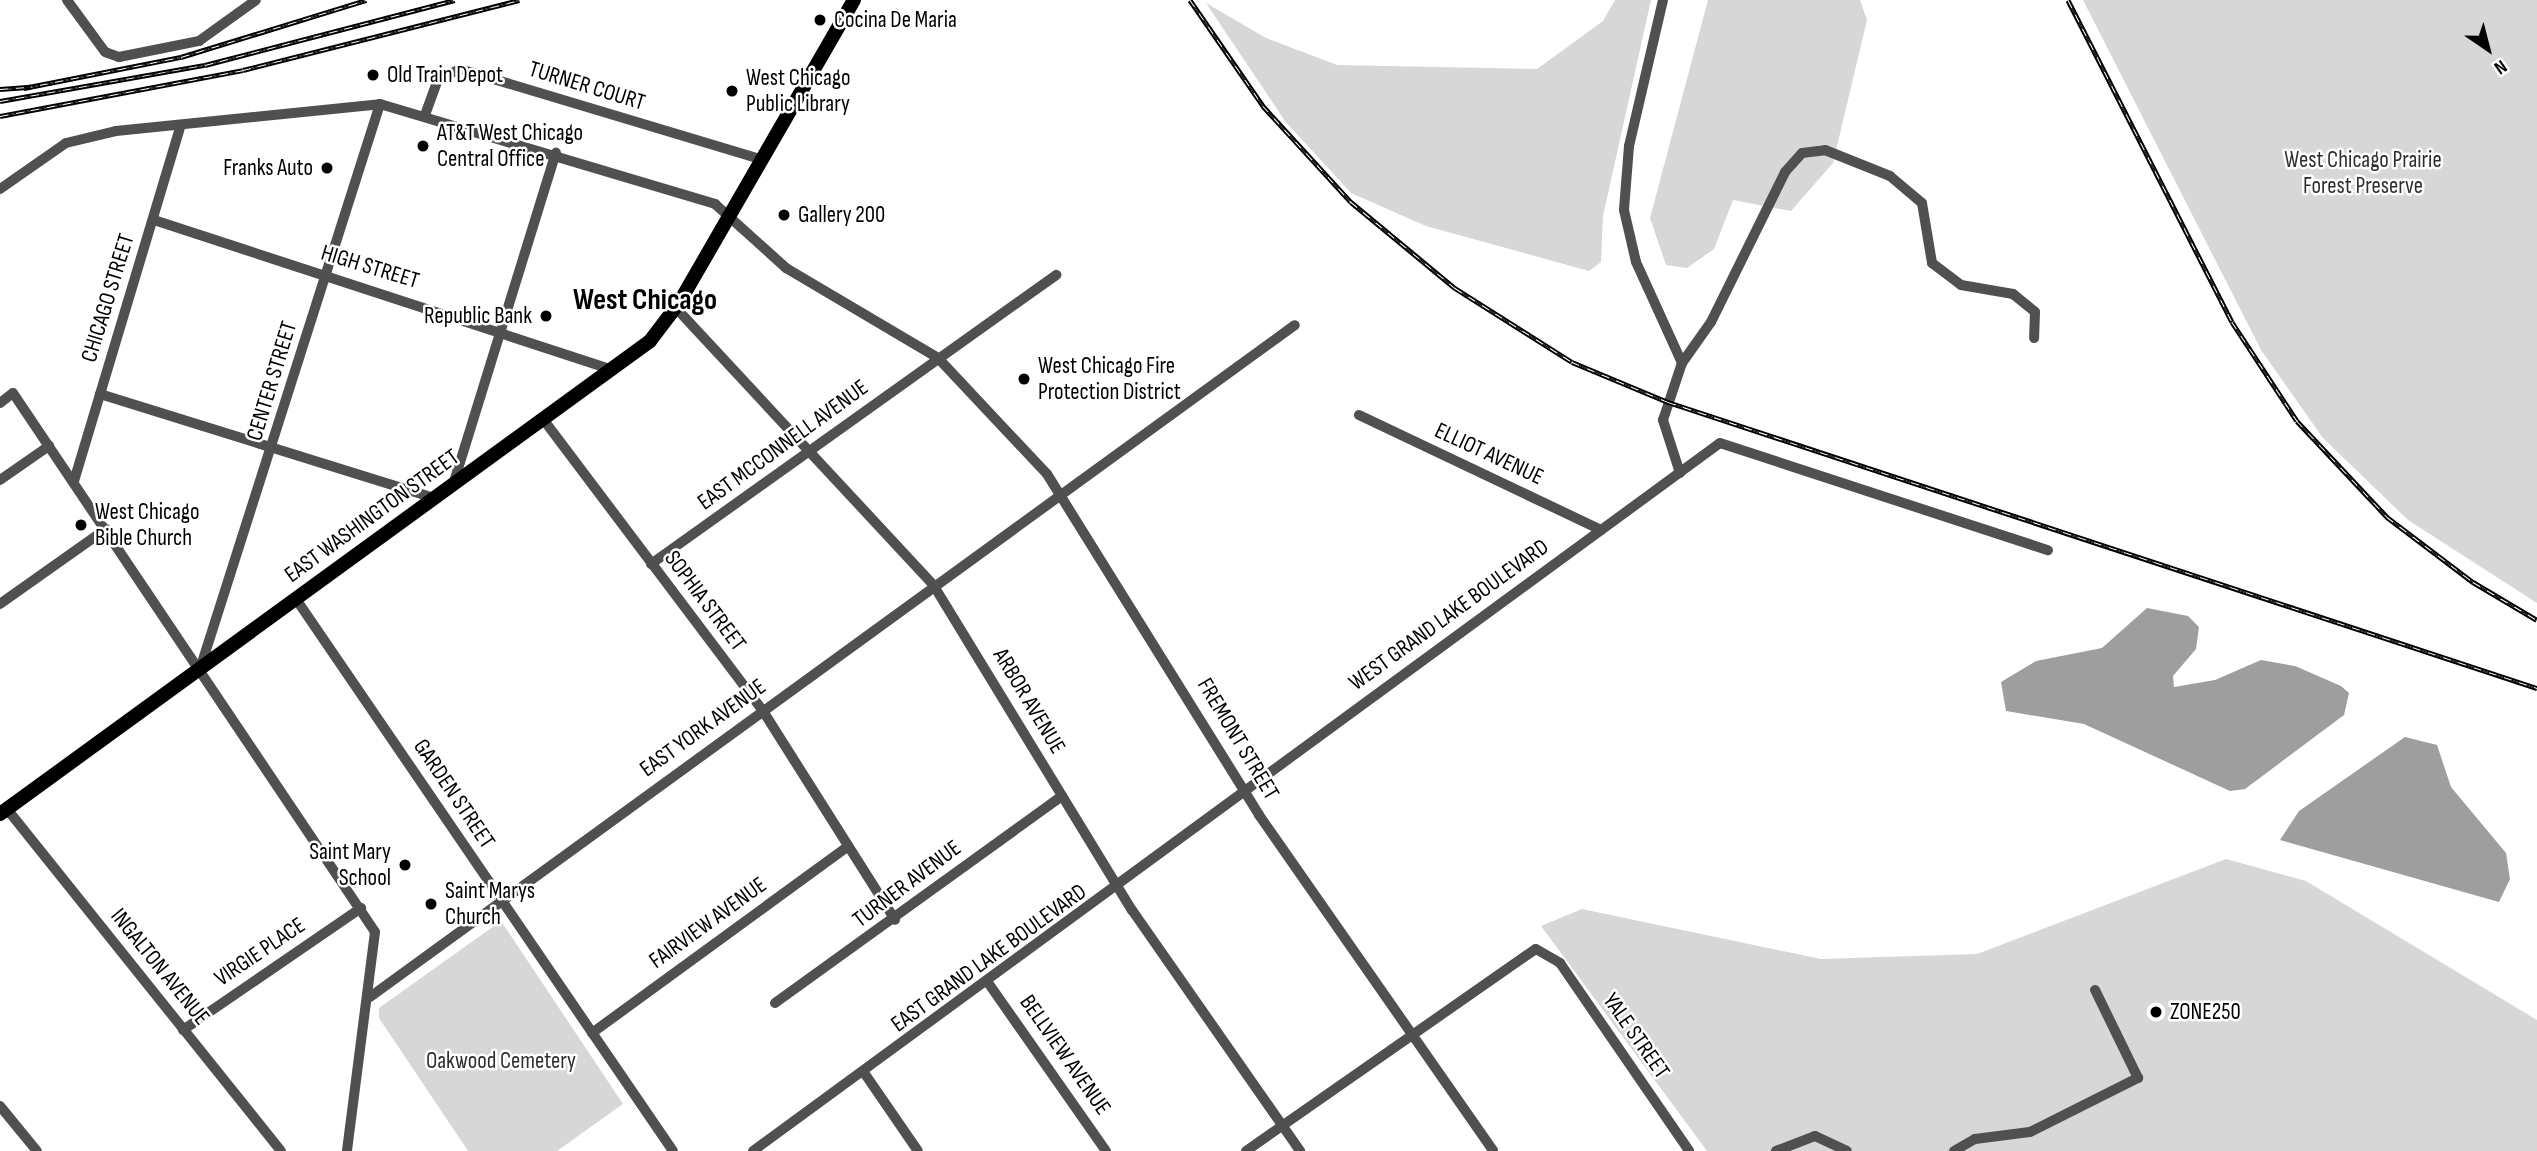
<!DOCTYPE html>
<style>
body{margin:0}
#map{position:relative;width:2537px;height:1151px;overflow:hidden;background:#fff;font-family:"Sofia Sans Condensed",sans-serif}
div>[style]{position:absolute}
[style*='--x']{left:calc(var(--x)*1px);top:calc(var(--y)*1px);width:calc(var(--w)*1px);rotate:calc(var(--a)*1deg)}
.green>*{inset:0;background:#d7d7d7}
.water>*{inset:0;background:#9e9e9e}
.minor>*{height:10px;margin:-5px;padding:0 5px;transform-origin:5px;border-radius:5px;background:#505050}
.major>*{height:14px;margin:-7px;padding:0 7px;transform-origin:7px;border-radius:7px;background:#000}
.rail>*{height:5px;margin-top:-2.5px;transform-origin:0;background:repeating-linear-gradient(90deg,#fff 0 8px,#000 0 16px);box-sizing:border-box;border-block:2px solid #000}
.dots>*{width:19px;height:19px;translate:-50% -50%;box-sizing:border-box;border:4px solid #fff;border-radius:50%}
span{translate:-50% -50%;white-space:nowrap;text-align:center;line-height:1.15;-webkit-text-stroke:5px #fff;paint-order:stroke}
.poi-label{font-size:23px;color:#000}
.left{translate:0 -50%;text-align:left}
.right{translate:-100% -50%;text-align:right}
.street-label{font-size:23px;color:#000}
.park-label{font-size:23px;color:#2e2e2e}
.district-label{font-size:30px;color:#000;font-weight:700}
.north{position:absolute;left:2453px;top:14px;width:70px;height:70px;-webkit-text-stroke:5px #fff;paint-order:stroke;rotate:145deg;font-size:19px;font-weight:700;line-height:28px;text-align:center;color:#000}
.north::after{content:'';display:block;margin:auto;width:24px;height:32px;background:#000;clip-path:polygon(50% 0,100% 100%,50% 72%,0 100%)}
</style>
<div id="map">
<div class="green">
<div style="clip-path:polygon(1615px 0,1651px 0,1603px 216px,1601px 262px,1589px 271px,1426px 226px,1351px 193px,1285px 121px,1206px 3px,1266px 38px,1337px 65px,1537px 69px,1603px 21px)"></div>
<div style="clip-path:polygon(1708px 0,1860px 0,1867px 20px,1833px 163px,1791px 211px,1733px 200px,1714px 249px,1687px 268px,1666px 265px,1650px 218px)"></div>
<div style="clip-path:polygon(2083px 0,2537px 0,2537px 603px,2408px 520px,2323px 438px,2261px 350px)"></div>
<div style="clip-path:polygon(2226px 859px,2306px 881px,2537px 1020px,2537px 1151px,1707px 1151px,1541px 926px,1582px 909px,1821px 959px,1977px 954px)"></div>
<div style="clip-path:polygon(501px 921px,623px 1104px,557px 1151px,468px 1151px,379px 1018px,379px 1008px)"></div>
</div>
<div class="water">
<div style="clip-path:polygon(2147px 608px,2188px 616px,2199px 627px,2196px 649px,2173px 676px,2174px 687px,2215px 680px,2261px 660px,2295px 666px,2341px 686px,2349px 693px,2344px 715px,2245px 789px,2230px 791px,2084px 724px,2006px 711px,2001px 682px,2036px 661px,2102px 648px)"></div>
<div style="clip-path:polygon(2405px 737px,2437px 745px,2451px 787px,2506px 853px,2510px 879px,2499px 902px,2280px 840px,2299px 811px)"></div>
</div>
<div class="minor">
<div style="--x:67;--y:0;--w:64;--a:53.8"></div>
<div style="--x:105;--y:52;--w:15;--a:20"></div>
<div style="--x:119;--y:57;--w:82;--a:-11.3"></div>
<div style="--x:199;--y:41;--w:70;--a:-35.7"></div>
<div style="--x:1663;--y:0;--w:150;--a:103.1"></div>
<div style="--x:1629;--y:146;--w:64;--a:94.5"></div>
<div style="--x:1624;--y:210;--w:53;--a:77"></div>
<div style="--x:1636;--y:262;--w:111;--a:65.5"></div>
<div style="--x:425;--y:115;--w:38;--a:-70"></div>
<div style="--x:438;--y:79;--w:24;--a:-24"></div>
<div style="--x:460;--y:69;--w:316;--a:16.7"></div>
<div style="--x:0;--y:189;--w:80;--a:-34.9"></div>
<div style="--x:66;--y:143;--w:51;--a:-13.5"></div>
<div style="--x:116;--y:131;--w:265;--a:-5.8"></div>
<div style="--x:380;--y:104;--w:350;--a:16.6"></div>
<div style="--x:715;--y:204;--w:96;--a:42"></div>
<div style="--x:786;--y:268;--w:177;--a:30.6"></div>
<div style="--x:938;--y:358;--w:159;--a:46.8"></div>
<div style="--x:1047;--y:474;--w:402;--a:58.1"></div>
<div style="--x:1259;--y:815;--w:409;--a:55.1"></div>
<div style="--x:154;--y:220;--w:482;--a:18.1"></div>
<div style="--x:676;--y:308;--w:379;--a:47.1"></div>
<div style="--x:934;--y:586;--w:380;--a:58.6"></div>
<div style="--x:1132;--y:910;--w:294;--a:55.1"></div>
<div style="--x:100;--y:394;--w:350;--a:17.3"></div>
<div style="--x:0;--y:403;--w:16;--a:-38"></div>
<div style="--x:13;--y:393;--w:649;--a:56.11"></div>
<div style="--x:375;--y:932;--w:221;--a:97.3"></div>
<div style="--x:1359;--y:415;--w:268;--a:25.4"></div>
<div style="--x:543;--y:419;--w:366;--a:53"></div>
<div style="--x:763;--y:711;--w:247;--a:57.7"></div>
<div style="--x:1680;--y:473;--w:56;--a:-107.8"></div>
<div style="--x:1663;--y:420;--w:60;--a:-71.6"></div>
<div style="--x:1682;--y:363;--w:50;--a:-54.7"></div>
<div style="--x:1711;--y:322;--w:167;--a:-63.7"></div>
<div style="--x:1785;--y:172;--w:25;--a:-48"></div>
<div style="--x:1802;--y:153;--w:23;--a:-7"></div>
<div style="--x:1825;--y:150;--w:70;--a:21.8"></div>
<div style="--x:1890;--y:176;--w:42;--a:40.2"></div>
<div style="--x:1922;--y:203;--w:61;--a:80.5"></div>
<div style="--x:1932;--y:263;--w:36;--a:37"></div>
<div style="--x:1961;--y:285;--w:53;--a:9.8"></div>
<div style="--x:2013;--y:294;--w:28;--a:39"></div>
<div style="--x:2035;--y:312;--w:26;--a:92"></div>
<div style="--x:0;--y:480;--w:60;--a:-34.8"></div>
<div style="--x:74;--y:481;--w:370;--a:-73.3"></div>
<div style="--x:453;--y:485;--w:348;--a:-72.8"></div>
<div style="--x:651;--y:564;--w:498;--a:-35.5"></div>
<div style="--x:296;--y:599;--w:668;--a:55.67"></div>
<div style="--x:0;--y:604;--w:130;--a:-35.3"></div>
<div style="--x:200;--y:669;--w:593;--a:-72.33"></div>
<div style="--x:7;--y:809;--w:438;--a:51.3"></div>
<div style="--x:989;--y:984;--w:204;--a:55"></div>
<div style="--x:370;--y:997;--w:1143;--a:-36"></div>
<div style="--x:775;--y:1003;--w:354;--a:-35.8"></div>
<div style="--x:183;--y:1030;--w:216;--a:-34.4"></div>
<div style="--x:592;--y:1033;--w:317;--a:-36.1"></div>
<div style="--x:865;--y:1074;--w:93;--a:55.5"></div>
<div style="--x:0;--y:1106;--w:58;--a:50.6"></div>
<div style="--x:753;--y:1151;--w:1198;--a:-36.21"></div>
<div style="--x:1720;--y:443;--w:345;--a:18.1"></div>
<div style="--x:1246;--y:1151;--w:353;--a:-34.9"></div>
<div style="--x:1536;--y:949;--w:28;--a:30"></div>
<div style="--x:1560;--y:963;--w:228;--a:55.5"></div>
<div style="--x:1776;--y:1151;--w:42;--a:-21"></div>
<div style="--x:1815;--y:1136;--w:35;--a:25"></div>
<div style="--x:1954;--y:1151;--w:24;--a:-30"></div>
<div style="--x:1975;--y:1139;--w:55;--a:-7.3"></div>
<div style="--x:2030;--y:1132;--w:121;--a:-26.6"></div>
<div style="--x:2138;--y:1078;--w:98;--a:-116"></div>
</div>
<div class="major">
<div style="--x:0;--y:814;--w:804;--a:-36.04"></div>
<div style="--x:650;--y:341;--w:48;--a:-52.7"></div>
<div style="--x:679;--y:303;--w:350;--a:-60"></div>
</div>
<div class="rail">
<div style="--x:1190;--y:0;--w:129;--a:55.4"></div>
<div style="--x:1263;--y:106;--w:130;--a:47.5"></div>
<div style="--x:1351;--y:202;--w:135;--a:39.6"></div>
<div style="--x:1455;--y:288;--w:138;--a:32.3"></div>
<div style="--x:1572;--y:362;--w:104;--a:22.6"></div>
<div style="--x:1668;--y:402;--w:915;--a:18.22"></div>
<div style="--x:2068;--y:0;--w:361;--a:63"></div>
<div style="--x:2232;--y:322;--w:118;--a:56.7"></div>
<div style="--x:2297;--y:421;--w:132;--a:46.8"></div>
<div style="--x:2387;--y:517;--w:108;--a:37.1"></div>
<div style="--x:2473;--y:582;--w:74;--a:30.7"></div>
<div style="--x:24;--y:88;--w:160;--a:-11.2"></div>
<div style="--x:181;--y:57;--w:194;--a:-17.1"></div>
<div style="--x:0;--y:89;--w:31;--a:-4"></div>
<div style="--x:0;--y:101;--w:208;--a:-10"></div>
<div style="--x:205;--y:65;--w:258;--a:-14.6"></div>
<div style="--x:0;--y:116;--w:247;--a:-10.7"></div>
<div style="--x:243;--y:70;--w:285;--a:-14.2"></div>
</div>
<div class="dots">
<div style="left:820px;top:20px;background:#000"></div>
<div style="left:373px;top:75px;background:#000"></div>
<div style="left:732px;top:91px;background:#000"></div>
<div style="left:423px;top:146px;background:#000"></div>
<div style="left:327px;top:168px;background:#000"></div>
<div style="left:784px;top:215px;background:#000"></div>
<div style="left:546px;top:316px;background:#000"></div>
<div style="left:1024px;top:379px;background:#000"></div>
<div style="left:81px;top:525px;background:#000"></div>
<div style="left:405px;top:865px;background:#000"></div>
<div style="left:431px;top:904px;background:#000"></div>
<div style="left:2156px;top:1012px;background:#000"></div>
</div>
<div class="poi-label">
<span class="left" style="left:834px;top:20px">Cocina De Maria</span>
<span class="left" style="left:387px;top:75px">Old Train Depot</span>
<span class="left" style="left:746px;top:91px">West Chicago<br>Public Library</span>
<span class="left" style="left:437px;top:146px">AT&amp;T West Chicago<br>Central Office</span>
<span class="right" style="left:313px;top:168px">Franks Auto</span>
<span class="left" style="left:798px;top:215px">Gallery 200</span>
<span class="right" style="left:532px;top:316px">Republic Bank</span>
<span class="left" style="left:1038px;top:379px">West Chicago Fire<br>Protection District</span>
<span class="left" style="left:95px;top:525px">West Chicago<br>Bible Church</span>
<span class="right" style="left:391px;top:865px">Saint Mary<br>School</span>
<span class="left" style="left:445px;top:904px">Saint Marys<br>Church</span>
<span class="left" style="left:2170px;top:1012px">ZONE250</span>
</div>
<div class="street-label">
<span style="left:587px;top:86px;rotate:17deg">TURNER COURT</span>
<span style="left:370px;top:267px;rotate:17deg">HIGH STREET</span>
<span style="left:108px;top:298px;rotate:-73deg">CHICAGO STREET</span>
<span style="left:272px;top:381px;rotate:-73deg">CENTER STREET</span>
<span style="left:783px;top:445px;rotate:-36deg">EAST MCCONNELL AVENUE</span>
<span style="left:1489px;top:454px;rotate:25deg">ELLIOT AVENUE</span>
<span style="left:372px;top:516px;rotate:-36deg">EAST WASHINGTON STREET</span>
<span style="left:705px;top:601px;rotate:53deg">SOPHIA STREET</span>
<span style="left:1449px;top:615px;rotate:-36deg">WEST GRAND LAKE BOULEVARD</span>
<span style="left:1029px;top:701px;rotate:59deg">ARBOR AVENUE</span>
<span style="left:703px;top:728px;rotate:-36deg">EAST YORK AVENUE</span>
<span style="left:1238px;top:739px;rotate:59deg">FREMONT STREET</span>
<span style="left:454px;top:794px;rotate:56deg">GARDEN STREET</span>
<span style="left:907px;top:884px;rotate:-37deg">TURNER AVENUE</span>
<span style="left:708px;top:923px;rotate:-36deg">FAIRVIEW AVENUE</span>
<span style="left:260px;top:952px;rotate:-34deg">VIRGIE PLACE</span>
<span style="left:989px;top:958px;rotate:-36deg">EAST GRAND LAKE BOULEVARD</span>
<span style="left:160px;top:967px;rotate:51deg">INGALTON AVENUE</span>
<span style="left:1636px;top:1036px;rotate:55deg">YALE STREET</span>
<span style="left:1065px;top:1055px;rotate:55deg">BELLVIEW AVENUE</span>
</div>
<div class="park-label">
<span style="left:2363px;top:173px">West Chicago Prairie<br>Forest Preserve</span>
<span style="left:501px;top:1061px">Oakwood Cemetery</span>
</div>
<div class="district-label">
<span style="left:645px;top:300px">West Chicago</span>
</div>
<div class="north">N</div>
</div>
